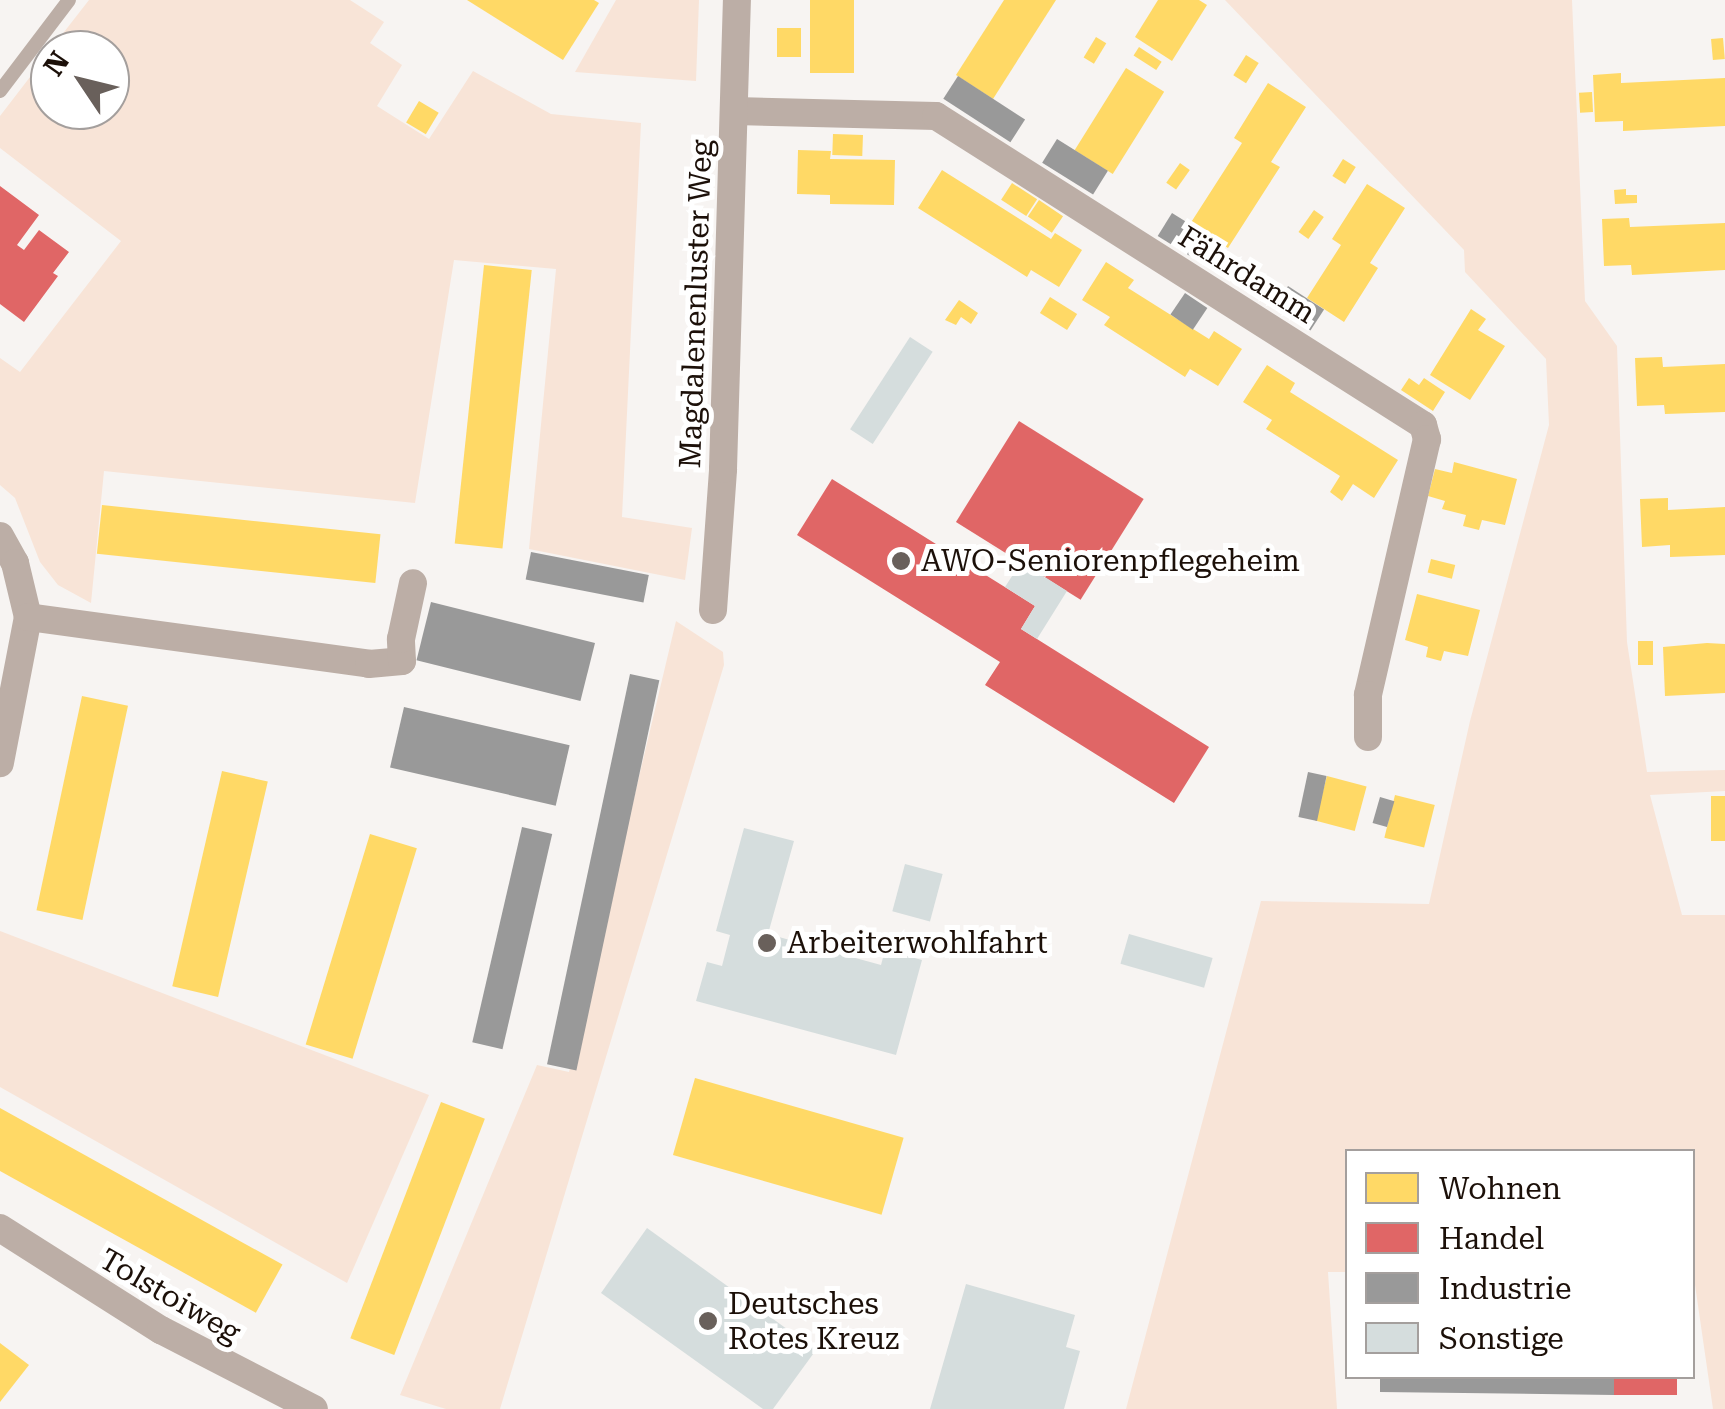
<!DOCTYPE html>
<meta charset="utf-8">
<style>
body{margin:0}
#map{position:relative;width:1725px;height:1409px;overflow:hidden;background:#f7f4f2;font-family:"Roboto Serif",serif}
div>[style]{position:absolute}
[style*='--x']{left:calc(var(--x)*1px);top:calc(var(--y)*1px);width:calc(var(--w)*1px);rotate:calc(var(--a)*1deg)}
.green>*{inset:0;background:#f8e4d7}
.homes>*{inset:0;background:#ffd966;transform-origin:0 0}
.shops>*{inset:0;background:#e06666;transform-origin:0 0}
.industry>*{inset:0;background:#999;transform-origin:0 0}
.building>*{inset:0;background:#d5dddd;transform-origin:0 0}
.service>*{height:14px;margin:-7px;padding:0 7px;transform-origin:7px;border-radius:7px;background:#bcaea6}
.minor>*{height:28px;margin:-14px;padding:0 14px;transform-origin:14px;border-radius:14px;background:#bcaea6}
.dots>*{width:28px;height:28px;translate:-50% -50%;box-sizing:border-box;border:5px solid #fff;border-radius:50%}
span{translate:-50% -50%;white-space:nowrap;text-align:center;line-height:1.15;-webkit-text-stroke:10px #fff;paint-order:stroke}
.street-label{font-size:30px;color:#1c1009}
.poi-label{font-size:30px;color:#1c1009}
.left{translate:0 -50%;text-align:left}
.legend{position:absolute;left:1345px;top:1149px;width:350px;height:230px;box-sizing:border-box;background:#fff;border:2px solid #a49f9d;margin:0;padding:12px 18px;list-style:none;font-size:30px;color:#1c1009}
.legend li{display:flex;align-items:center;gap:20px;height:50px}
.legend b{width:50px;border:2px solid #a49f9d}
.north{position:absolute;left:30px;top:30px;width:100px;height:100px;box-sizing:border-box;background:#fff;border:2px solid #a49f9d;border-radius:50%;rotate:305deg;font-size:28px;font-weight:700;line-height:40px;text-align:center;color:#1c1009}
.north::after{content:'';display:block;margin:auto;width:35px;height:45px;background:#69605b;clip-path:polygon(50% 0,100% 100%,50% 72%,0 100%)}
</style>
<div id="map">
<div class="green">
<div style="clip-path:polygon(89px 0,350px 0,384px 22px,370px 43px,402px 65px,377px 106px,429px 139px,473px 71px,551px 114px,641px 123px,622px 517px,692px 528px,685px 580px,529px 549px,556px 269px,454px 260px,415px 503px,104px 471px,91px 603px,58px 585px,40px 562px,15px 498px,0 485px,0 358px,20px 372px,121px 241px,0 148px,0 116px,50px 51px,50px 110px,110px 110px,110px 50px,50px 50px)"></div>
<div style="clip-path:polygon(616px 0,699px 0,696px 81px,575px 72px)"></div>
<div style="clip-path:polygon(1225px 0,1572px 0,1585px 301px,1617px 346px,1627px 642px,1647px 772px,1725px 770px,1725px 791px,1650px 795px,1682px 915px,1725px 915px,1725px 1409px,1713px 1409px,1693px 1271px,1692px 1152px,1348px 1152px,1347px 1272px,1328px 1272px,1337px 1409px,1126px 1409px,1261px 901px,1429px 904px,1470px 721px,1549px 425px,1546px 359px,1465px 272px,1464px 250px)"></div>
<div style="clip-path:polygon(676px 621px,723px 652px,724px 665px,500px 1409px,446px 1409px,400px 1395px,537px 1065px,569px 1072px)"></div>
<div style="clip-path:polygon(0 931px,429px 1095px,347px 1283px,0 1087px)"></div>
</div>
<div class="homes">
<div style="clip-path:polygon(467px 0,594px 0,599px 3px,563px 60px)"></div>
<div style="left:810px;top:0;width:44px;height:73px"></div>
<div style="clip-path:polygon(1004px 0,1056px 0,993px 99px,956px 75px)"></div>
<div style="clip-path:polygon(1158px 0,1199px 0,1207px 5px,1172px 61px,1135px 37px)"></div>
<div style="left:777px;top:28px;width:24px;height:29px"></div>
<div style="left:1096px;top:37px;width:12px;height:24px;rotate:31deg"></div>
<div style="left:1723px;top:38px;width:21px;height:12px;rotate:85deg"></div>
<div style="left:1139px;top:47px;width:27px;height:10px;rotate:33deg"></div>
<div style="left:1246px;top:55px;width:15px;height:24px;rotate:32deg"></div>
<div style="left:1126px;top:68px;width:45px;height:97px;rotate:32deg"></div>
<div style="clip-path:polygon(1621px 73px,1621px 83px,1725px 78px,1725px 126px,1623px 131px,1623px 121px,1595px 122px,1593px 75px)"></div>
<div style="clip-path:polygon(1268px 83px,1306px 107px,1271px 162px,1280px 167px,1228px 248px,1190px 224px,1242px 143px,1234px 138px)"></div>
<div style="left:1592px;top:92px;width:20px;height:13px;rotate:87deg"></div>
<div style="left:419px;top:101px;width:23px;height:25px;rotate:31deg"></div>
<div style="left:833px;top:134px;width:30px;height:21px;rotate:2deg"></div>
<div style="clip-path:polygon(798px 150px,831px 151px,830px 159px,895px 160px,894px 205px,830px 204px,830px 195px,797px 194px)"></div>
<div style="left:1343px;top:159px;width:15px;height:20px;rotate:32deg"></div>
<div style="left:1180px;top:163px;width:12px;height:24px;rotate:35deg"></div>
<div style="clip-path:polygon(942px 170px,1051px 239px,1055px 233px,1082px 250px,1059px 287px,1031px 270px,1027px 277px,918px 208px)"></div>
<div style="left:1012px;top:183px;width:30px;height:20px;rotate:33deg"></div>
<div style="clip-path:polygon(1367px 184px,1405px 208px,1370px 263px,1378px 268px,1344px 322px,1307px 298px,1341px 245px,1332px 239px)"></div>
<div style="clip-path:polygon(1626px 189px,1626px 195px,1637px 195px,1637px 203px,1615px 204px,1614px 190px)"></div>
<div style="left:1039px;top:200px;width:29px;height:20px;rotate:34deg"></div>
<div style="left:1314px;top:210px;width:12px;height:27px;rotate:35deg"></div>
<div style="clip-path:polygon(1629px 218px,1630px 227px,1725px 223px,1725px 270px,1632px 275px,1631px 265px,1604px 266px,1602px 219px)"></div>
<div style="clip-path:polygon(1106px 262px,1134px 280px,1128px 288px,1209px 339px,1214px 331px,1242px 349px,1218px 386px,1190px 369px,1185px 377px,1104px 325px,1110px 317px,1082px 300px)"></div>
<div style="left:484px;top:265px;width:48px;height:280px;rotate:6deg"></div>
<div style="left:1050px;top:297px;width:32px;height:19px;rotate:32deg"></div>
<div style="clip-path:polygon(959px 300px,978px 313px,971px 324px,961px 317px,956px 325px,945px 320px)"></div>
<div style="clip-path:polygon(1471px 309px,1486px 319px,1478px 330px,1505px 346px,1470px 400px,1430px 375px)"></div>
<div style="clip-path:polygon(1662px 357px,1663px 367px,1725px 364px,1725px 412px,1665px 414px,1664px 405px,1637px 406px,1635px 358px)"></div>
<div style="clip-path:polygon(1267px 365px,1295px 383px,1290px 392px,1398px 460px,1374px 498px,1353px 484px,1342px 501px,1330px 492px,1340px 476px,1266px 429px,1272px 420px,1243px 402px)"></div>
<div style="clip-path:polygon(1409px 378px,1419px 385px,1424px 378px,1445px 392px,1433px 411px,1401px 390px)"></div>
<div style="clip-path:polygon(1454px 462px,1517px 479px,1505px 525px,1482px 520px,1479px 530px,1463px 526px,1466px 515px,1442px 509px,1445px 501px,1428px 496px,1435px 469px,1452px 473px)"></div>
<div style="clip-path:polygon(1668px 498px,1668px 510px,1725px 507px,1725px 555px,1670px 557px,1670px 545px,1642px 547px,1640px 499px)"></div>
<div style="left:102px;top:505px;width:280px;height:49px;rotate:6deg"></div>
<div style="left:1431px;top:559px;width:25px;height:14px;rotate:14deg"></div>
<div style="clip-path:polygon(1417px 594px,1480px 610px,1468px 656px,1444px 651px,1441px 661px,1426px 657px,1428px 647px,1405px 640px)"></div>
<div style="left:1638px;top:641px;width:15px;height:24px"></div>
<div style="clip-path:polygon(1707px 643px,1725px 644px,1725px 693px,1665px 696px,1663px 647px)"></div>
<div style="left:82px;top:696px;width:47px;height:219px;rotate:12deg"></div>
<div style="left:222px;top:771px;width:47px;height:221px;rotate:13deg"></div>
<div style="left:1327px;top:776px;width:41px;height:46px;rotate:15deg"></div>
<div style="left:1395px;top:795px;width:41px;height:44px;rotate:14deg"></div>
<div style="left:1725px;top:796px;width:45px;height:14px;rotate:90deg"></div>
<div style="left:370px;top:834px;width:49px;height:220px;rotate:17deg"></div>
<div style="left:695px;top:1078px;width:217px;height:80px;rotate:16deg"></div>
<div style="left:441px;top:1102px;width:47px;height:253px;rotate:21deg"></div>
<div style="left:0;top:1108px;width:323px;height:55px;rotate:29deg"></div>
<div style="clip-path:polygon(0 1343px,29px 1365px,0 1402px)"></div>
</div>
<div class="shops">
<div style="clip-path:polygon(0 186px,39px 215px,17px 245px,24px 250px,39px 230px,69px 252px,53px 273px,58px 276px,24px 322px,0 304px)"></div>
<div style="left:1019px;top:421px;width:147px;height:119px;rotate:32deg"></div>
<div style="clip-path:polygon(832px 479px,1035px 606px,1021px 629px,1209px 747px,1174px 803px,985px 685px,1000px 662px,797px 535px)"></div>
<div style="left:1614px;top:1376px;width:63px;height:19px"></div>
</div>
<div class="industry">
<div style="left:958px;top:76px;width:80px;height:27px;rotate:33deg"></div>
<div style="left:1057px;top:139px;width:60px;height:28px;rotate:32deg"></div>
<div style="left:1172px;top:213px;width:54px;height:27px;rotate:32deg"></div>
<div style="left:1288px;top:286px;width:43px;height:25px;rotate:33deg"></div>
<div style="left:1185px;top:293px;width:27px;height:26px;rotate:34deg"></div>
<div style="left:531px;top:552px;width:120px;height:28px;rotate:11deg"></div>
<div style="left:431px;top:602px;width:169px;height:60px;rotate:14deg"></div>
<div style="left:630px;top:674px;width:30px;height:399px;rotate:12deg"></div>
<div style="left:404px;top:707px;width:170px;height:62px;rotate:13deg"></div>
<div style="left:1308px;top:772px;width:19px;height:46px;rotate:12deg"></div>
<div style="left:1380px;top:797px;width:15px;height:27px;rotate:16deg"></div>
<div style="left:522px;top:827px;width:31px;height:221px;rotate:13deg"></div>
<div style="clip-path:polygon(1380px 1376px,1614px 1376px,1614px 1395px,1380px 1392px)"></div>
</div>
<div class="building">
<div style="left:910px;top:337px;width:27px;height:110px;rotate:33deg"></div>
<div style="clip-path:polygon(1021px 562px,1067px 591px,1037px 639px,1021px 629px,1035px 606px,1005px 587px)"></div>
<div style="clip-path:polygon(744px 828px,794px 841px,768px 934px,881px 965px,885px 950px,922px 960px,896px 1055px,696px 1001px,707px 962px,722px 966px,730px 935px,716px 931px)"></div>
<div style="left:905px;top:864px;width:39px;height:49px;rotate:15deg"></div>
<div style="left:1129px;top:934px;width:87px;height:31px;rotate:16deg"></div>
<div style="clip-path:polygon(647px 1228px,816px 1350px,773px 1409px,763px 1409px,601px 1293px)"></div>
<div style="clip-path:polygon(966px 1284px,1075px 1315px,1066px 1347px,1080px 1351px,1064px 1409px,930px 1409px)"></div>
</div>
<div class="service">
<div style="--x:0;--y:91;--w:114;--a:-52.8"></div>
</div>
<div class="minor">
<div style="--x:735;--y:111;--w:201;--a:1.4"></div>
<div style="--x:936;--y:116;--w:577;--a:32.4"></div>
<div style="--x:1423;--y:425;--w:15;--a:74"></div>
<div style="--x:1427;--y:439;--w:263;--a:103"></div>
<div style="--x:1368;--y:695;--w:42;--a:90"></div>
<div style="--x:0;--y:536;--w:31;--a:61"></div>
<div style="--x:15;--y:563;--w:56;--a:76.5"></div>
<div style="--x:28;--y:617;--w:149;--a:100.9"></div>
<div style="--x:713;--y:610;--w:141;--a:-85.9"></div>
<div style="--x:723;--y:469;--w:469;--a:-88.3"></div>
<div style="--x:28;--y:617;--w:344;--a:7.8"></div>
<div style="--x:369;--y:664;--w:33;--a:-5"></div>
<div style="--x:402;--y:661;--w:22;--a:-93"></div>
<div style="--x:401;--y:639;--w:57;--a:-77.9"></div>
<div style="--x:0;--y:1228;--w:191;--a:32.4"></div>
<div style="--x:161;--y:1330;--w:172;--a:27.3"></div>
</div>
<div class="dots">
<div style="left:901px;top:561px;background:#69605b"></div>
<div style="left:767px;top:943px;background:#69605b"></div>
<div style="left:708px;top:1321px;background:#69605b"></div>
</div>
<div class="street-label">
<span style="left:1247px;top:275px;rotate:32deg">Fährdamm</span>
<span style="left:696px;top:304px;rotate:-88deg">Magdalenenluster Weg</span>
<span style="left:170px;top:1296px;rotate:30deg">Tolstoiweg</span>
</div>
<div class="poi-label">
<span class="left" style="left:921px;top:561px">AWO-Seniorenpflegeheim</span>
<span class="left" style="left:787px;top:943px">Arbeiterwohlfahrt</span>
<span class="left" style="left:728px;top:1321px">Deutsches<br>Rotes Kreuz</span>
</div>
<ul class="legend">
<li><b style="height:28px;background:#ffd966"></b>Wohnen</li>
<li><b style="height:28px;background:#e06666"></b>Handel</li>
<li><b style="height:28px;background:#999"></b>Industrie</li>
<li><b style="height:28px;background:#d5dddd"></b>Sonstige</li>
</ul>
<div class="north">N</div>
</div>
